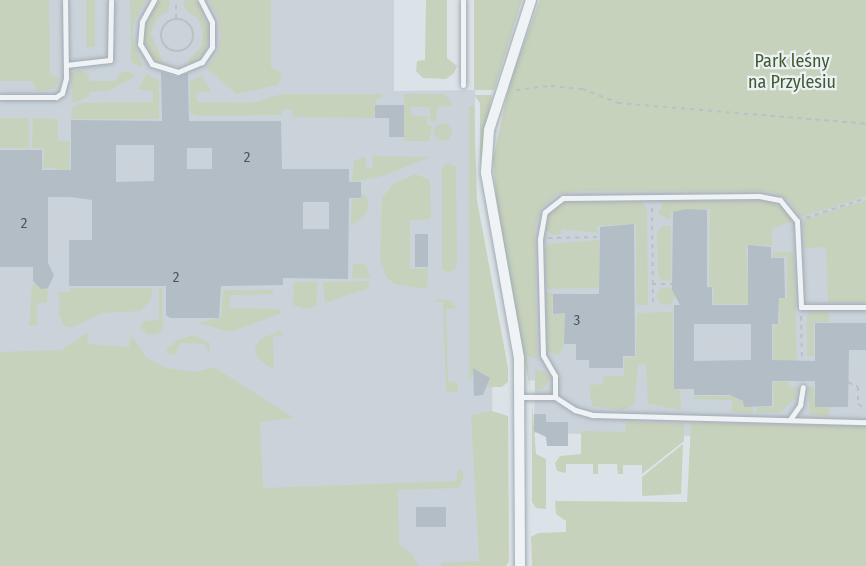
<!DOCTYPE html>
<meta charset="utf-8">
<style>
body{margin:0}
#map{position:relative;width:866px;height:566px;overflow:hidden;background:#dce3e8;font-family:"Fira Sans Condensed",sans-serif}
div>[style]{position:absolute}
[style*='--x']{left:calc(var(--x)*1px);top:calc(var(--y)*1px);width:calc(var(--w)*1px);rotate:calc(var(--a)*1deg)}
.built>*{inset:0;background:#cad3da}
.green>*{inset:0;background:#c6d2bc;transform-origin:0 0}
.round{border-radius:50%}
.building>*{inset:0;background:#b3bdc5;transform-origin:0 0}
.path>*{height:2px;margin-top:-1px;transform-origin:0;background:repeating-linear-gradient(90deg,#bac1c6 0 4.5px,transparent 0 9px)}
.path>.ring{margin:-1px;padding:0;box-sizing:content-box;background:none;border:2px solid #bac1c6;border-radius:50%}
.roads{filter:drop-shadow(0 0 2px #a1abb2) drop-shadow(0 0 2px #a1abb2)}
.service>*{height:5px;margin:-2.5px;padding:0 2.5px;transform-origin:2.5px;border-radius:2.5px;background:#eff3f6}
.minor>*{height:10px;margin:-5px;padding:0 5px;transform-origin:5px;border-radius:5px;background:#eff3f6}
span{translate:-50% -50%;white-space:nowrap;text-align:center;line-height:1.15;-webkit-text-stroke:4.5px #ebf1f5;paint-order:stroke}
.number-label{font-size:15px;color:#485660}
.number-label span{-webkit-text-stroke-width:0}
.park-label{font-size:18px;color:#415c30}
</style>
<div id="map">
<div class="built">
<div style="clip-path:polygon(0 0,394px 0,394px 91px,475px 90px,475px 242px,492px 317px,493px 566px,0 566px)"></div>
<div style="clip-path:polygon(529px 128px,866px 147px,866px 439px,534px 433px,535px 381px,529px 380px,526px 344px)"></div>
</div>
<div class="green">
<div style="clip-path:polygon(0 0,49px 0,50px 74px,60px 79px,53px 89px,37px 91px,32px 81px,0 81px)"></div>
<div style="left:86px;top:0;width:9px;height:47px"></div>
<div style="clip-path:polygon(130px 0,146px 0,135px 19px,132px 36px,143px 68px,131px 62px)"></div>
<div style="clip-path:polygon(157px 0,170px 0,168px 11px,157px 18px,151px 33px,164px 65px,153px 58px,144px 41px,144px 27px)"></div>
<div style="clip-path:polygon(184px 0,196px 0,210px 31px,206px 52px,189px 65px,189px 59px,201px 47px,203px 32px,198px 19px,184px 8px)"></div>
<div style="clip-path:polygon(209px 0,271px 0,271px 67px,282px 74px,278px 85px,236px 94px,207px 68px,218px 53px,221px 36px,219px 19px)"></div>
<div style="clip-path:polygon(426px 0,447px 0,447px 58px,457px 66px,454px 73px,446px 79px,423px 78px,416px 71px,417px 61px,425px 60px)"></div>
<div style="clip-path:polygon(474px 0,522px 0,494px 90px,474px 90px)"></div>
<div style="clip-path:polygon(540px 0,866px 0,866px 196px,801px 217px,788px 199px,768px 191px,576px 191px,556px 195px,541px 208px,535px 228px,537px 359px,527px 356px,530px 389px,497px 208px,493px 159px,511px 78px)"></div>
<div style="clip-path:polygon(79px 70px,87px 73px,90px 81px,117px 81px,118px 74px,128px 71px,136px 76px,108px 91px,89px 92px,89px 97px,72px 103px,71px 73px)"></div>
<div style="clip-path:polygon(147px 74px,159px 81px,159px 119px,71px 119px,72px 108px,80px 103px,153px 102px,153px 92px,138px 89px)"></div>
<div style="clip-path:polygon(202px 75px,211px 92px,196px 92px,197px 102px,252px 103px,282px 94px,382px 94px,382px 98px,376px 98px,374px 118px,292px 117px,292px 110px,282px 110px,282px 115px,199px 116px,190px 113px,190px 81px)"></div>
<div style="clip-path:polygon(404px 94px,444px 94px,450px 99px,452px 105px,437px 107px,436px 122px,430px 121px,430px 107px,410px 107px,412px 116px,428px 116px,427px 125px,432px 126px,429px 141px,404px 141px)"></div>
<div style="clip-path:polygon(474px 95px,492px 95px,480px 163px,480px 103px)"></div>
<div style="clip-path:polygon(469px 106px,474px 106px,477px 200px,508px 368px,508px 382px,502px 387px,487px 387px,490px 378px,477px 370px,469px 380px)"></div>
<div style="left:0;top:118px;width:29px;height:30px"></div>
<div style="clip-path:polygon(33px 118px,58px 119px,58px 141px,70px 141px,69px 181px,57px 181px,57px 168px,43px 168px,44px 148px,32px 148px)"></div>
<div class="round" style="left:434px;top:123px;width:18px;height:18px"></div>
<div style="clip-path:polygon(365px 156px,366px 168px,373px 168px,372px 156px,430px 157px,383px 176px,352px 182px,354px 161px)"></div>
<div style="clip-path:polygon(447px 163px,456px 167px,457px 260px,455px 269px,448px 273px,442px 269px,442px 169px)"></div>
<div style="clip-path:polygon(415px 174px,430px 180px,431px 219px,410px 220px,410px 269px,428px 268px,427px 289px,394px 284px,385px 275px,380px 259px,382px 198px,393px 184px)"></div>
<div style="clip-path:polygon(361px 192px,368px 199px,367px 212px,351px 227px,352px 199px,361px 199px)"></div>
<div style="clip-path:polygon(866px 200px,866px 302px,828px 302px,826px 247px,804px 248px,803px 220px)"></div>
<div style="clip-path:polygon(641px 201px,647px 209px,648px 305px,636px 305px,636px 224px,597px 226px,598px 233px,561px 229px,561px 234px,553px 235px,545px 229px,549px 215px,565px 202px)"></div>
<div style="clip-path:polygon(664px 201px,767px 201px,785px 209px,792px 221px,772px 229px,772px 246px,746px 245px,749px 304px,713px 304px,714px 287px,709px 286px,710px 209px,671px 212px,671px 219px,666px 219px,658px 213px)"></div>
<div style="clip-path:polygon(662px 226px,671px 226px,671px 281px,661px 280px,658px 275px,657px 232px)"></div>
<div style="clip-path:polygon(599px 240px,599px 288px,546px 289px,545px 249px,548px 244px)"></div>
<div style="clip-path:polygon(773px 252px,792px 252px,794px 255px,797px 372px,780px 360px,773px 360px,773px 325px,780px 324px,779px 299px,787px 298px,787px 257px,773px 257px)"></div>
<div style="clip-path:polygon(353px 264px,366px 264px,370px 278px,352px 278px)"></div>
<div style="clip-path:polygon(370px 281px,366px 289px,325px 303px,323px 282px)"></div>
<div style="clip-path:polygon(294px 282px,318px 282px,316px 306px,306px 309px,293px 305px)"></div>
<div style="clip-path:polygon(32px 284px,48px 288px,47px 303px,37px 303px,37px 325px,29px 326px)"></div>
<div class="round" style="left:657px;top:287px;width:18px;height:18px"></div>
<div style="clip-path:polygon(70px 288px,152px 288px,151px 299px,141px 311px,102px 313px,71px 328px,64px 326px,59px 315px,59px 292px,70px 292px)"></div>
<div style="clip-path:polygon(159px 288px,162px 288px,163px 329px,157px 334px,147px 335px,140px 326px,144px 321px,159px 320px)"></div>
<div style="clip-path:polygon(223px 290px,273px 290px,273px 294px,230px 295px,229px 308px,280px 309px,282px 313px,230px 332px,199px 323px,221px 317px)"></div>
<div style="clip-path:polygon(546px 293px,553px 293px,552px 315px,564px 313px,565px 343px,559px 355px,547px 351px)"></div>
<div style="clip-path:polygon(438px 299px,450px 300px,457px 308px,446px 309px,448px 381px,458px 383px,458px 392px,446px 392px,443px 302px,434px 302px)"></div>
<div style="clip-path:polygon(811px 311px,829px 311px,829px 322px,814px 322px,814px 356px,807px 356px,807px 316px)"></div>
<div style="clip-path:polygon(673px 312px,674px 389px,680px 390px,681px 410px,648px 404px,646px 364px,638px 365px,634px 405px,623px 410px,592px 406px,589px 385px,603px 384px,603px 376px,624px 376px,624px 358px,636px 357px,637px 313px)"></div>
<div style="clip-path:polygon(280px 331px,284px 335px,273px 336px,274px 370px,257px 358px,255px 348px,260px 339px)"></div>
<div style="clip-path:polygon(87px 333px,88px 344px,129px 347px,131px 335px,147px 358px,166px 368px,195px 372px,214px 367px,294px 418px,260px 422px,263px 488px,457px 481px,457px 470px,461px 470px,464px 476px,459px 488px,398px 490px,399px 544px,411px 553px,419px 566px,0 566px,0 352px,61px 350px)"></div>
<div style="clip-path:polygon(194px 335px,210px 343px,209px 354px,205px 344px,180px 343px,176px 355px,167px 353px,167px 348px,178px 340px)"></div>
<div style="clip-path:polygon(535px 369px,546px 372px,550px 379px,544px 388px,535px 391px)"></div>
<div style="clip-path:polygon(773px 382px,788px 382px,788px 387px,797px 387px,796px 398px,780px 412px,757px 413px,757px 407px,774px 407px)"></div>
<div style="clip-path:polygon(744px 385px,744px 407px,752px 407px,753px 413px,732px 412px,732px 400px,693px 399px,695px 396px,732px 396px)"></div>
<div style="clip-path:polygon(808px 387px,814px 387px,815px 407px,829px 407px,829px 417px,810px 414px)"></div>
<div style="clip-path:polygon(532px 402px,536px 454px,546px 459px,546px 509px,536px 508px,532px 502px)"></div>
<div style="clip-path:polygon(492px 411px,508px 416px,509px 561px,506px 566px,441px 566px,441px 563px,479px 561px,471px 415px)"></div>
<div style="clip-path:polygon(626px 422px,684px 423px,684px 441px,642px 474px,642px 465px,623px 465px,623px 474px,618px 474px,617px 464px,598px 464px,598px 474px,593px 474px,593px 464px,566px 464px,566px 473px,557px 471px,555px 463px,560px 456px,581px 454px,581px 431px,625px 432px)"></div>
<div style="clip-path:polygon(691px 423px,866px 426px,866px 566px,532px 566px,531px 537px,538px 533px,566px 532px,566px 521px,556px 514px,555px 501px,687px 502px)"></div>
<div style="clip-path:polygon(683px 444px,681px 494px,642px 496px,642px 477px)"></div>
</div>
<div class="building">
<div style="clip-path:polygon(evenodd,161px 72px,177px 77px,188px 73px,189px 121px,281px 121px,282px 169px,349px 169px,349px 182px,361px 182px,361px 198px,349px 198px,348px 279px,283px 278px,283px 285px,221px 286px,219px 318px,170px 318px,166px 315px,166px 286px,69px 286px,69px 240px,92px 240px,92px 200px,71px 197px,48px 197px,48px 263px,54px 275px,48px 288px,41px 289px,33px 281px,33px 267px,0 267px,0 150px,42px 150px,42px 170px,71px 170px,71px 120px,162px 121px,161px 72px,116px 145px,154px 145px,154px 181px,116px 182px,116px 145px,161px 72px,187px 148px,212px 148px,212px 169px,187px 169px,187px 148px,161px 72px,303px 202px,329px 202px,329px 229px,303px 229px,303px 202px)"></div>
<div style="clip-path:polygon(375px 105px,404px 105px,404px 137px,389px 137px,389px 118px,375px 118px)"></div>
<div style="clip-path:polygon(evenodd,687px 209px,707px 210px,707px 287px,712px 287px,712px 305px,748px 305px,748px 245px,771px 247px,771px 258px,784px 258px,785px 298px,779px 298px,778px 324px,772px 324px,772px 360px,815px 361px,815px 323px,866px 323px,866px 350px,849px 350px,848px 407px,815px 407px,815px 381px,772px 381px,772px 406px,744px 407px,743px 401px,730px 395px,694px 395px,694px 389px,674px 389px,674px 305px,680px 305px,672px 290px,673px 212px,687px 209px,694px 324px,751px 324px,751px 360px,694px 361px,694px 324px)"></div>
<div style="clip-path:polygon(634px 224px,635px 356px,623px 356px,623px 368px,589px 368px,589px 360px,576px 360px,576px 344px,564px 344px,565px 313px,553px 314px,553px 294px,599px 294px,600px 227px)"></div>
<div style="left:415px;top:234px;width:13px;height:33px"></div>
<div style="clip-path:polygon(473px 368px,490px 378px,483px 395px,474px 396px)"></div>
<div style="clip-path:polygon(534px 414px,546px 414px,546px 422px,568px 422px,568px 446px,547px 446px,546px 437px,534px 431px)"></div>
<div style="left:446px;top:507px;width:20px;height:30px;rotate:90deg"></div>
</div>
<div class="path">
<div style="--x:176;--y:18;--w:18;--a:-90"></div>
<div class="ring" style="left:161px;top:19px;width:30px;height:30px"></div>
<div style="--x:516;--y:90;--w:35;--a:-7"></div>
<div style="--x:551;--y:86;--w:31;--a:6"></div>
<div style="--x:582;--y:89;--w:39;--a:21"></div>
<div style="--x:618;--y:103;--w:249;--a:4.8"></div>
<div style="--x:652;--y:208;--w:98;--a:89.4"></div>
<div style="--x:806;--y:218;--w:63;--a:-18.4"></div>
<div style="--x:548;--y:238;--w:52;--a:-1.1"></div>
<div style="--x:652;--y:284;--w:20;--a:0"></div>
<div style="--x:801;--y:316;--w:45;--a:88.7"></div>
<div style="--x:848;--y:382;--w:11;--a:27"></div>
<div style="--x:858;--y:387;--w:17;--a:90"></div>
<div style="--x:858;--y:404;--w:9;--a:32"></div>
</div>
<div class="roads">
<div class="service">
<div style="--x:154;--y:0;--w:25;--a:119"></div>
<div style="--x:142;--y:22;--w:22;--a:95"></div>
<div style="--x:140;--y:44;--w:23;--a:59"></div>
<div style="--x:152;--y:64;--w:27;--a:17"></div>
<div style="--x:178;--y:72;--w:26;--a:-23"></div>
<div style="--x:202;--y:62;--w:18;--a:-56"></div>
<div style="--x:212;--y:47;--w:25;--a:-90"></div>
<div style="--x:212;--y:22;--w:25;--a:-117"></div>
<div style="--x:463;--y:0;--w:85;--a:90"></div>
<div style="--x:66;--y:65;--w:44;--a:-6.5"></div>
<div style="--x:110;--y:60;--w:59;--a:-89"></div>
<div style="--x:0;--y:97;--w:56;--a:0"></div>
<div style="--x:56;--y:97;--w:7;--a:-34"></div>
<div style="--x:62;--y:93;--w:16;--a:-75"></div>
<div style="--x:66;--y:78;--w:78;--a:-90.7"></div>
<div style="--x:520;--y:397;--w:35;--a:0"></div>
<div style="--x:555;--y:397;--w:24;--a:33"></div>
<div style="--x:575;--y:410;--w:19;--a:16"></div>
<div style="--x:593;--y:415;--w:273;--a:1.5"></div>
<div style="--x:555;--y:397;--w:21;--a:-90"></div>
<div style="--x:555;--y:376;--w:24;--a:-120"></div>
<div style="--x:543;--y:355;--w:116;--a:-91.5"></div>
<div style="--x:540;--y:239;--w:27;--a:-80"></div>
<div style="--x:545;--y:212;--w:23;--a:-38"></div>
<div style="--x:563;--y:198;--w:196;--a:-0.6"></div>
<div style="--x:759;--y:196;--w:21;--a:11"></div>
<div style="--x:780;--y:200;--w:27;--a:51"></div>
<div style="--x:797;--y:221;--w:86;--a:87.3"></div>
<div style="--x:801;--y:307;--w:65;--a:0"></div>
<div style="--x:791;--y:418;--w:16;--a:-55"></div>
<div style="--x:800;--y:405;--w:18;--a:-81"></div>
</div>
<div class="minor">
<div style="--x:520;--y:566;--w:208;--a:-90.3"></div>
<div style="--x:519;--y:358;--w:189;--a:-100.1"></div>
<div style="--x:486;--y:172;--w:42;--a:-85.9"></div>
<div style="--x:489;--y:130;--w:137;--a:-72.1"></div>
</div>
</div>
<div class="number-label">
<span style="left:247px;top:158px">2</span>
<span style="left:24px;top:224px">2</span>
<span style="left:176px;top:278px">2</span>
<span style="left:577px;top:321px">3</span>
</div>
<div class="park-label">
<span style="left:792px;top:72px">Park leśny<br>na Przylesiu</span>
</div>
</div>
